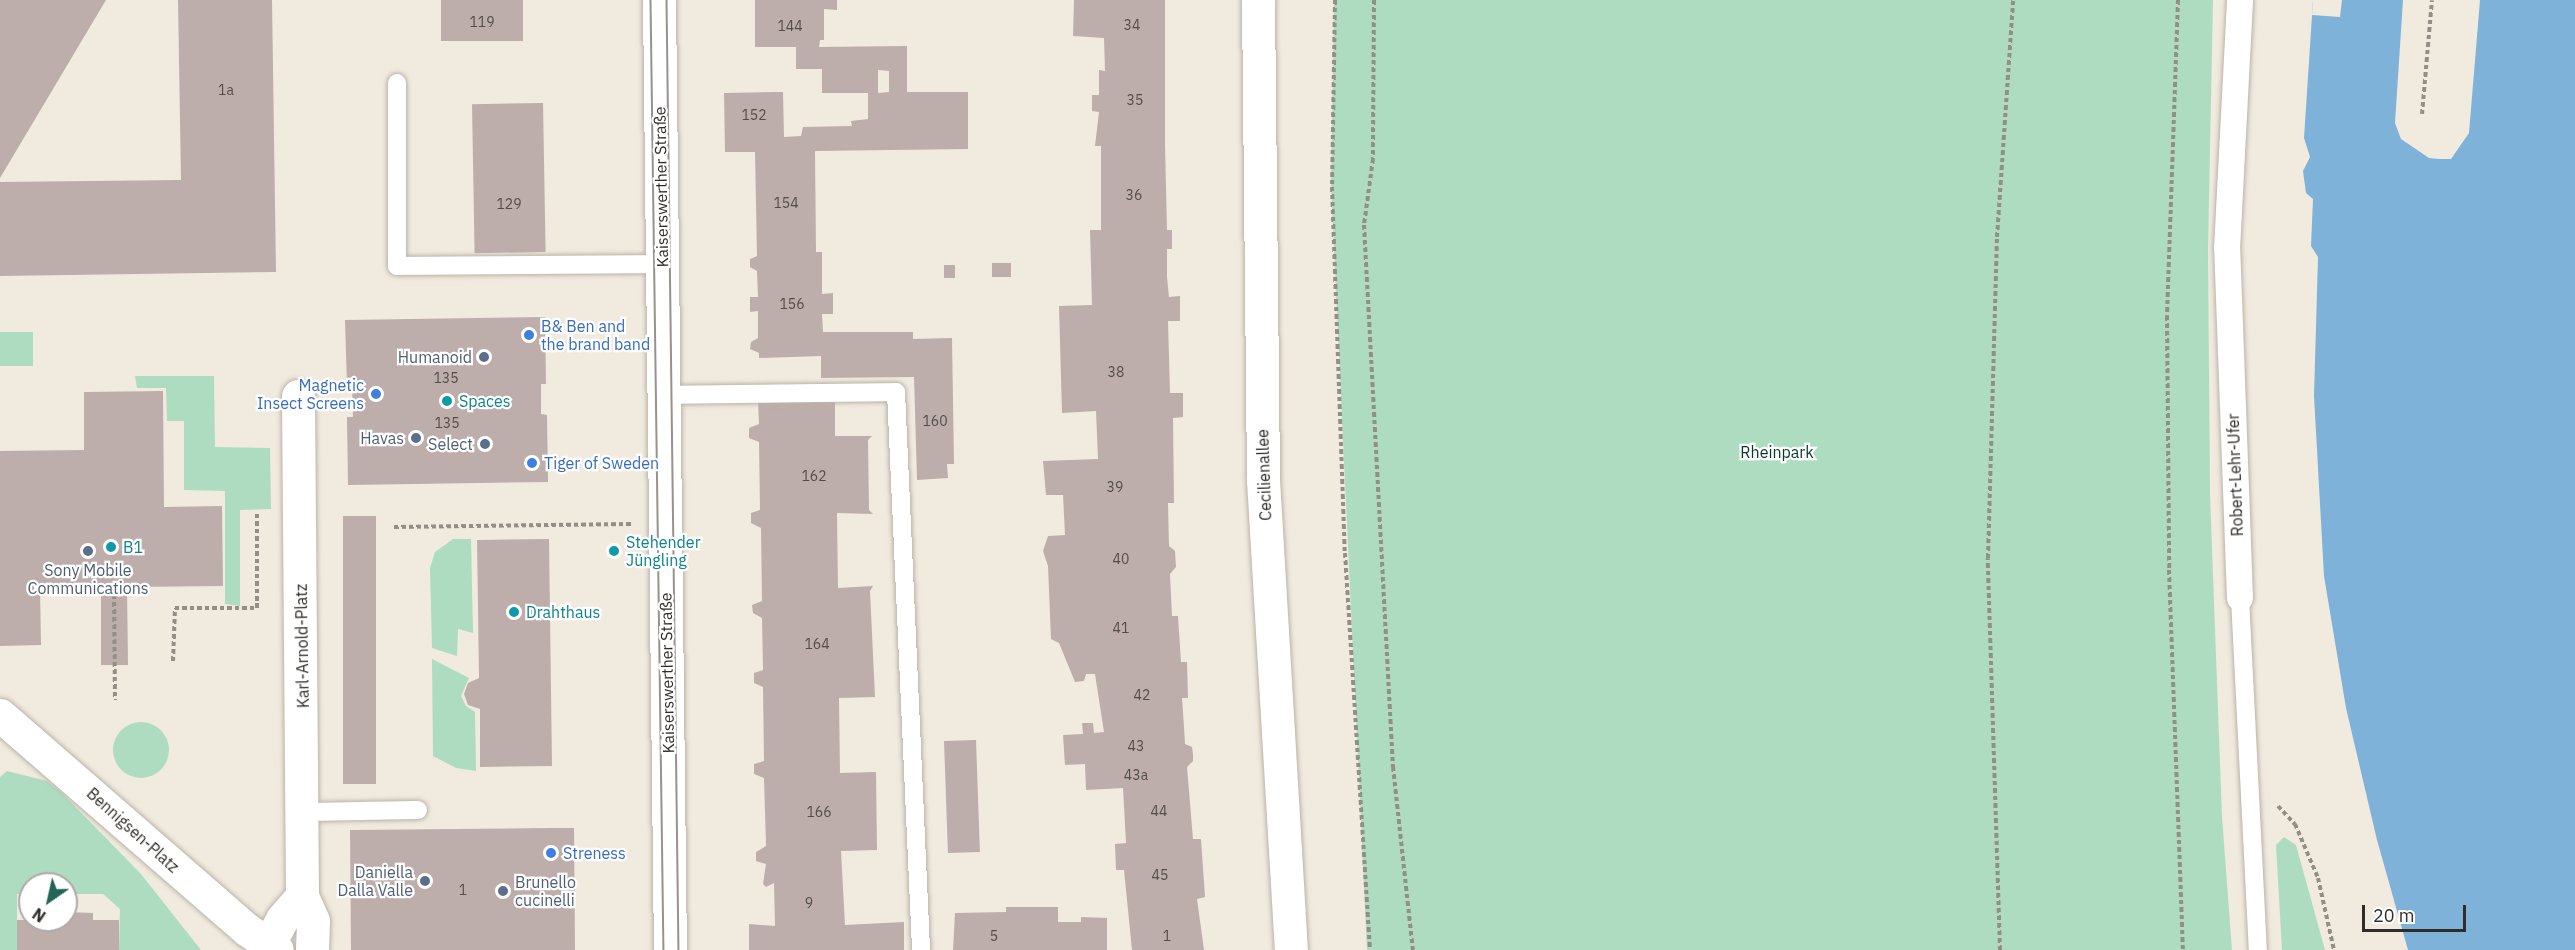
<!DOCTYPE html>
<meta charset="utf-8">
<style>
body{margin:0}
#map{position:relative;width:2575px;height:950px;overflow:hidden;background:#f1eade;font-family:"IBM Plex Sans",sans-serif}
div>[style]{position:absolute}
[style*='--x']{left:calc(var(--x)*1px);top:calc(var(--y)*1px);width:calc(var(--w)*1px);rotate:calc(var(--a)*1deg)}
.green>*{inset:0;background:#aedcc1;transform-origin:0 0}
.round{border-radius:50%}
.water>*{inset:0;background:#7fb2d8}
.pier>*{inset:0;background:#f1eade}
.building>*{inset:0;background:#bdaeab;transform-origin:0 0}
.path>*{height:4px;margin-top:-2px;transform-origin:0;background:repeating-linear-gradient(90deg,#938e86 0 4.5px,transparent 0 7.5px)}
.roads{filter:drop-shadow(0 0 2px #bbb3a8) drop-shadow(0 0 2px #bbb3a8)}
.service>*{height:18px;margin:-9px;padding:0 9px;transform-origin:9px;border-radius:9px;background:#fff}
.pedestrian>*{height:26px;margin:-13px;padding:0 13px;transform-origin:13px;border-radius:13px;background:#fff}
.minor>*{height:33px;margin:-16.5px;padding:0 16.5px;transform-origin:16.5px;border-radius:16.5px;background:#fff}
.tertiary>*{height:33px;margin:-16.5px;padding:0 16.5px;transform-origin:16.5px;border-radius:16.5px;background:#fff}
.tram>*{height:1.5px;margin:-0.75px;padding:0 0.75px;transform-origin:0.75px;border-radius:0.75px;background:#97928a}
.dots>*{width:16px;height:16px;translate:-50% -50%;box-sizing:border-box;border:3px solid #fff;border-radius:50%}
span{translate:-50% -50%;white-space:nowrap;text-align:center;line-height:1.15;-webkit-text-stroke:4.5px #fff;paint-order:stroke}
.number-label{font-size:14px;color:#534d4a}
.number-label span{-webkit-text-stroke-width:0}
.street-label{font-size:16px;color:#302d29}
.shop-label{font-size:16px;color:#366cbe}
.left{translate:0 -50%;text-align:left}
.right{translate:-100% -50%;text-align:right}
.service-label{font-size:16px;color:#4e5e75}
.culture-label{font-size:16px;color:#0d838f}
.park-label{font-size:16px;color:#093a24}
.north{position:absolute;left:18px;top:872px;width:60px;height:60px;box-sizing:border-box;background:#fff;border:2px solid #acaba9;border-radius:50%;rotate:214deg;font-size:16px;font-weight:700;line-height:24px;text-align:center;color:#302d29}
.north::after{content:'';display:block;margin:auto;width:21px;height:27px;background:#236657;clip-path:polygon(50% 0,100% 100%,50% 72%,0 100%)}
.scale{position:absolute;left:2362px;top:905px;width:104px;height:27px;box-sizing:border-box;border:3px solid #302d29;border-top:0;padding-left:8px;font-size:18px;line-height:21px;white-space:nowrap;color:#302d29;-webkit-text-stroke:4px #fff;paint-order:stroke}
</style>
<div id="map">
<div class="green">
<div style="clip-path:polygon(1334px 0,2213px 0,2208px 250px,2210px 494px,2222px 817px,2232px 950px,1367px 950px,1331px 185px)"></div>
<div style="left:0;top:332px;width:33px;height:34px"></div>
<div style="clip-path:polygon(135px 376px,214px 376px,215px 447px,270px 448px,271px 509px,240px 510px,240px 606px,225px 604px,225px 491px,184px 490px,184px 421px,167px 421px,166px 388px,137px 388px)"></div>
<div style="clip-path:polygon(453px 539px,471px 539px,473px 633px,458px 629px,457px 656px,432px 648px,430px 568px,435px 552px)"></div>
<div style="clip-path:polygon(432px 659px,469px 678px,461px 696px,466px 706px,475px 712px,476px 771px,456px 768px,433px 756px)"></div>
<div class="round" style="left:113px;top:722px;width:56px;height:56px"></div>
<div style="clip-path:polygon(7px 771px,47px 781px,61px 792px,141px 874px,201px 950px,119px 950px,120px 909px,103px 894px,66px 894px,66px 884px,30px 884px,30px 894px,17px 894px,17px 950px,0 950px,0 777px)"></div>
<div style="clip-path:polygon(2284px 837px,2296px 845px,2325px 950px,2282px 950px,2276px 845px)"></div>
</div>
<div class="water">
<div style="clip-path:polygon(2313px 0,2403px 0,2395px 123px,2401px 139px,2429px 158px,2439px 159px,2451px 159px,2469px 133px,2480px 0,2575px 0,2575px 950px,2408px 950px,2377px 840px,2346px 708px,2324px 576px,2314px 396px,2318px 257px,2311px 246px,2313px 199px,2306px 193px,2303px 171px,2310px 157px,2304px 138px)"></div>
</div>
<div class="pier">
<div style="clip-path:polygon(2313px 0,2342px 0,2340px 17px,2312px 15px)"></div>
</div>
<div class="building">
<div style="clip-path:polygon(0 0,106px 0,0 178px)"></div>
<div style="clip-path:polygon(178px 0,272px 0,276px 272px,0 276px,0 182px,181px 180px)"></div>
<div style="left:441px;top:0;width:82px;height:41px"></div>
<div style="clip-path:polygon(evenodd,755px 0,837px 0,837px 10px,824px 9px,824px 40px,820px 40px,819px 47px,907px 46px,907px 92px,968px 92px,968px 149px,815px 151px,816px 252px,822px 252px,822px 294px,833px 293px,833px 314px,822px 314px,823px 332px,913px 332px,913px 339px,952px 338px,954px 464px,947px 464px,948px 478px,917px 480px,914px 377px,821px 378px,821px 356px,759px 358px,759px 353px,750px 349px,751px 342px,758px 338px,758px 311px,750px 312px,750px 297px,758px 297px,757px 271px,750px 267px,750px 259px,757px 256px,755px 152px,725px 152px,724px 93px,783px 92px,784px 137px,801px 136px,803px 127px,852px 126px,851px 121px,868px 119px,868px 93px,822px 93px,822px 69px,796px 69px,796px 47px,755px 47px,755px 0,889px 71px,889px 92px,878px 93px,878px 70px,889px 71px)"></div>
<div style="clip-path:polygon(1074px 0,1165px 0,1165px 145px,1167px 230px,1172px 230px,1172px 249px,1167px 249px,1167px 277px,1169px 297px,1180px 296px,1180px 321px,1168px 321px,1170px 393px,1183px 393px,1183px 417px,1173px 418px,1174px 503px,1168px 503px,1169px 546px,1175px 551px,1176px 567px,1170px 574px,1172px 616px,1178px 616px,1181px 662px,1187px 662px,1188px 698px,1182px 698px,1184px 727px,1185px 744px,1192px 747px,1193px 754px,1193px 761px,1187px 767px,1193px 839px,1201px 839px,1205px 897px,1197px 899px,1204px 950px,1132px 950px,1124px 870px,1116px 870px,1115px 844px,1126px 843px,1123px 788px,1086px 790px,1085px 764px,1065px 765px,1063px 735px,1083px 734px,1082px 723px,1093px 723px,1094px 733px,1104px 732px,1095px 674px,1086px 674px,1084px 681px,1075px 682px,1059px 643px,1051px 639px,1048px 566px,1043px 551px,1048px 536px,1065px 535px,1063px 495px,1046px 495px,1043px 461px,1098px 459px,1096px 411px,1062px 413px,1059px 306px,1092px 305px,1090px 230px,1101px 230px,1101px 146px,1095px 146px,1099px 112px,1092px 111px,1092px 95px,1099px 95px,1099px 70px,1105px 71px,1104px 38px,1073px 36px)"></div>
<div style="left:543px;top:103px;width:149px;height:71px;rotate:89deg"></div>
<div style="left:1011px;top:263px;width:14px;height:19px;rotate:90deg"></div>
<div style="left:944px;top:265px;width:11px;height:13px"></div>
<div style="clip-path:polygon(545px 317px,546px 384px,541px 384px,541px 414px,547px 415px,548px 482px,348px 485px,347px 417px,353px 417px,352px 387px,347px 387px,345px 320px)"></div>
<div style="clip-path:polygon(163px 391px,164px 507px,222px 506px,223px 586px,127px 587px,128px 665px,101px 665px,101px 587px,40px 588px,41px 645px,0 646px,0 451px,84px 450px,84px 392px)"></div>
<div style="clip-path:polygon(758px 401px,835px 401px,835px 436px,872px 436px,868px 440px,869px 510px,873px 514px,837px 513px,838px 588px,873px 586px,870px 591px,875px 697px,839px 698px,840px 773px,876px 772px,877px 850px,841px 851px,845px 925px,904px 922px,904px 950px,749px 950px,749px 924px,775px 926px,774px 883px,766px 887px,763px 884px,766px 864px,756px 861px,756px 852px,766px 846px,764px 778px,754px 774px,754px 764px,764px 761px,763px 687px,754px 683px,754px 673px,763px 670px,762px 618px,753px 613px,752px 605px,762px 601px,761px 528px,751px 523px,751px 513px,760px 510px,759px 442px,749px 438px,749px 428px,759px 424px)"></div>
<div style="left:343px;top:516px;width:33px;height:268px"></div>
<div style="clip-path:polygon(549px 539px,552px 766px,480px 767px,480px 709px,468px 705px,464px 694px,468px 683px,479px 678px,477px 540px)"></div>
<div style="left:976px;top:740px;width:112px;height:32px;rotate:88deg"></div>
<div style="clip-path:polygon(552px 828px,574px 828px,575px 950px,351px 950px,350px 830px)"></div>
<div style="clip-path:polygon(1006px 907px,1058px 907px,1058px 922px,1081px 922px,1081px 917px,1107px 918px,1107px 950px,953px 950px,955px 913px,1006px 912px)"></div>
<div style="clip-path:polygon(66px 912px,93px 913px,93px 920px,119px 920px,119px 950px,17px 950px,17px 920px,66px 920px)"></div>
</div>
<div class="path">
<div style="--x:1335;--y:0;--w:187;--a:90.9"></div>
<div style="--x:1332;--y:187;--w:366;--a:88"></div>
<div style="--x:1345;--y:553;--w:398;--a:86.4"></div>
<div style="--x:1374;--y:0;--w:159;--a:90.4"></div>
<div style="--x:1373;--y:159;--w:67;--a:97.8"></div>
<div style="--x:1364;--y:225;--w:543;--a:86.94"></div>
<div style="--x:1393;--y:767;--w:184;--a:83.8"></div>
<div style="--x:2178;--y:0;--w:316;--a:92"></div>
<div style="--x:2167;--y:316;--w:254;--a:89.5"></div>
<div style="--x:2169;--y:570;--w:380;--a:87.9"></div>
<div style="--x:2422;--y:114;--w:114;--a:-85"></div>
<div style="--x:394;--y:527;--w:237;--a:-0.7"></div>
<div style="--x:114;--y:587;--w:113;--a:89.5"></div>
<div style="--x:173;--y:661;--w:53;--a:-87.8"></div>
<div style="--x:175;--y:608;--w:82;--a:0"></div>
<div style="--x:257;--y:608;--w:95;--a:-90"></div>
<div style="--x:2278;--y:806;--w:25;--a:47"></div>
<div style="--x:2295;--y:824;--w:59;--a:66.9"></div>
<div style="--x:2318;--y:878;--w:74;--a:77.5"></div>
<div style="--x:2000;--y:950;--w:392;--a:-91.8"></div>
<div style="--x:1988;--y:558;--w:321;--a:-88.4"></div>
<div style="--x:1997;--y:237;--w:238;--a:-86.1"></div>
</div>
<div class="roads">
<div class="service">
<div style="--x:397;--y:83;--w:183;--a:90"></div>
<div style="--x:397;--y:266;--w:265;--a:-0.4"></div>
<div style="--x:663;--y:395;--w:233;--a:-0.7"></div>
<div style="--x:896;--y:392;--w:559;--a:87.43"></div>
<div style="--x:2240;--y:598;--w:352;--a:87.1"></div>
<div style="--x:304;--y:812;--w:114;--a:-1"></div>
</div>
<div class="pedestrian">
<div style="--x:2240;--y:598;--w:349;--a:-92.1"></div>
<div style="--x:2227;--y:249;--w:249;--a:-87"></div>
</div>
<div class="minor">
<div style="--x:298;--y:396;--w:500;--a:89.54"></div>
<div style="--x:302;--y:896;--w:27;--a:66"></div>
<div style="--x:313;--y:921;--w:29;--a:92"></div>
<div style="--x:0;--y:715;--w:326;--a:41"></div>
<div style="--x:246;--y:929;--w:37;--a:34"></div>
<div style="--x:265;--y:950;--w:35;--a:-61"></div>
<div style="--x:282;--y:919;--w:30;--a:-49"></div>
</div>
<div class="tertiary">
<div style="--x:659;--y:0;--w:950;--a:89.34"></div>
<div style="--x:1258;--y:0;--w:480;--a:89.4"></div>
<div style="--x:1263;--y:480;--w:471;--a:86.6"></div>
</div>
</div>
<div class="tram">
<div style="--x:651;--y:0;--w:950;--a:89.22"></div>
<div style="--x:667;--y:0;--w:950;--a:89.28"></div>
</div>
<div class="dots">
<div style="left:529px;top:335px;background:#3f7fe0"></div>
<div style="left:484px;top:357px;background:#5c6f8a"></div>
<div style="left:376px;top:394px;background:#3f7fe0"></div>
<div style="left:447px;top:401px;background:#0f9aa8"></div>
<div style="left:416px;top:438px;background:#5c6f8a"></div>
<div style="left:485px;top:444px;background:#5c6f8a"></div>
<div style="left:532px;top:463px;background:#3f7fe0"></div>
<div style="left:111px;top:547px;background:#0f9aa8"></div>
<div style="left:88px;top:551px;background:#5c6f8a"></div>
<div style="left:614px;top:551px;background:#0f9aa8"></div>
<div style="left:514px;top:612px;background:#0f9aa8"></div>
<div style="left:551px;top:853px;background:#3f7fe0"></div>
<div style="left:425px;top:881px;background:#5c6f8a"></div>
<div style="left:503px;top:891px;background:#5c6f8a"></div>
</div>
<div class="number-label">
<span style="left:482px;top:22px">119</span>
<span style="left:1132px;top:25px">34</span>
<span style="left:790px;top:26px">144</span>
<span style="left:226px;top:90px">1a</span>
<span style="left:1135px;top:100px">35</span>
<span style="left:754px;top:115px">152</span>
<span style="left:1134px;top:195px">36</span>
<span style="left:786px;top:203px">154</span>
<span style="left:509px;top:204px">129</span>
<span style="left:792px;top:304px">156</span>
<span style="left:1116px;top:372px">38</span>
<span style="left:446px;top:378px">135</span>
<span style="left:935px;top:421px">160</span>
<span style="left:447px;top:423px">135</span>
<span style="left:814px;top:476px">162</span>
<span style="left:1115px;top:487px">39</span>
<span style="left:1121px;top:559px">40</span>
<span style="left:1121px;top:628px">41</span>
<span style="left:817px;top:644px">164</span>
<span style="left:1142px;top:695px">42</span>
<span style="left:1136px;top:746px">43</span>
<span style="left:1136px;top:775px">43a</span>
<span style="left:1159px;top:811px">44</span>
<span style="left:819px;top:812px">166</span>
<span style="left:1160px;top:875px">45</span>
<span style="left:463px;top:890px">1</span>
<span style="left:809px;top:903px">9</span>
<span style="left:994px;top:936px">5</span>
<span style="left:1167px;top:936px">1</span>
</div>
<div class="street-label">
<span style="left:661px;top:187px;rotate:-91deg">Kaiserswerther Straße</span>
<span style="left:1264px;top:475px;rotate:-92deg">Cecilienallee</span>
<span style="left:2235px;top:475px;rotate:-92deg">Robert-Lehr-Ufer</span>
<span style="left:302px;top:646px;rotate:-91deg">Karl-Arnold-Platz</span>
<span style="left:667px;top:673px;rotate:-91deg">Kaiserswerther Straße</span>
<span style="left:133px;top:830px;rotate:42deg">Bennigsen-Platz</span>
</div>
<div class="shop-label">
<span class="left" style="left:541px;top:335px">B&amp; Ben and<br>the brand band</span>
<span class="right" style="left:364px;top:394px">Magnetic<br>Insect Screens</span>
<span class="left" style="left:544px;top:463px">Tiger of Sweden</span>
<span class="left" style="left:563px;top:853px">Streness</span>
</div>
<div class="service-label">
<span class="right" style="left:472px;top:357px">Humanoid</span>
<span class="right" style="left:404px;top:438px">Havas</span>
<span class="right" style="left:473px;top:444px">Select</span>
<span style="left:88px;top:579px">Sony Mobile<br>Communications</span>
<span class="right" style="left:413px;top:881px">Daniella<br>Dalla Valle</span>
<span class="left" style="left:515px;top:891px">Brunello<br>cucinelli</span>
</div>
<div class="culture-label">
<span class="left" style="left:459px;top:401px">Spaces</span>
<span class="left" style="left:626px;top:551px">Stehender<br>Jüngling</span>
<span class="left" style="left:123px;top:547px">B1</span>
<span class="left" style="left:526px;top:612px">Drahthaus</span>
</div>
<div class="park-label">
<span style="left:1777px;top:452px">Rheinpark</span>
</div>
<div class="north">N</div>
<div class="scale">20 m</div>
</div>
